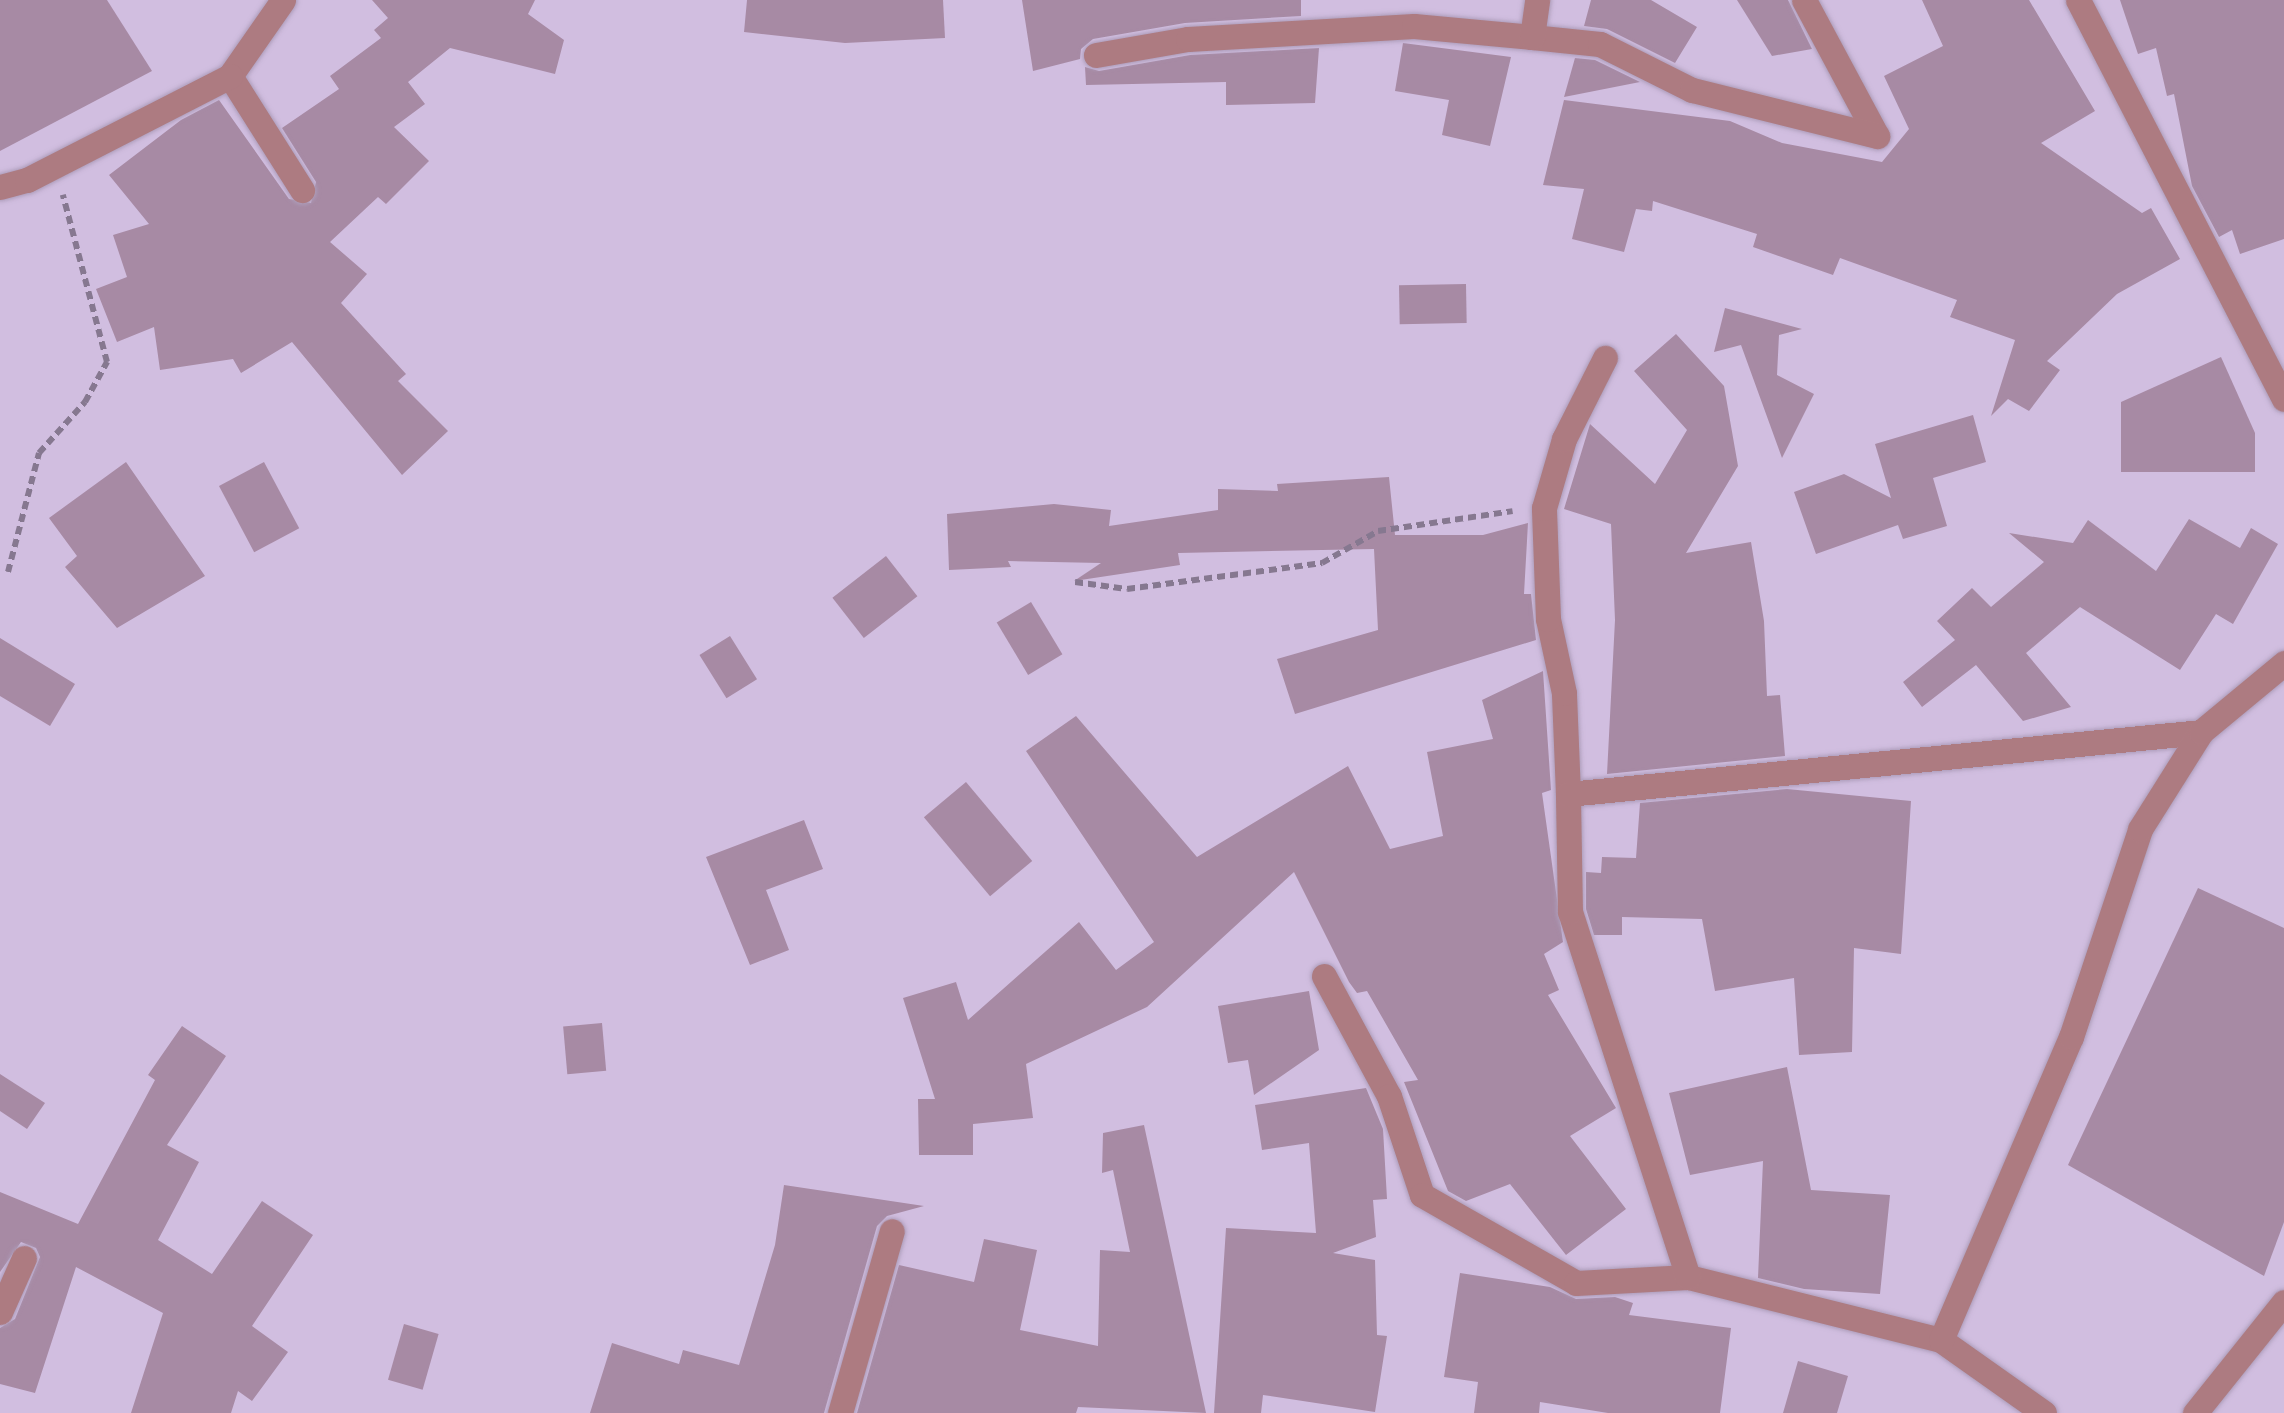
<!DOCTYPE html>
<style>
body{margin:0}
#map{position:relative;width:2284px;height:1413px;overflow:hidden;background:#d1bee0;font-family:"Noto Sans",sans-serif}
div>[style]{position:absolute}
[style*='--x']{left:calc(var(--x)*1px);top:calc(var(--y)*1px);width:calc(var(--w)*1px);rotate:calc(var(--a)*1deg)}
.building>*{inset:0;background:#a78aa4;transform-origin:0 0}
.path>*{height:6px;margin-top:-3px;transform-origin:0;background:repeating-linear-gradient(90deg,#867890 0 8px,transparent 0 13px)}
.roads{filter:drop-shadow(0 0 2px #ad9dba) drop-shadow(0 0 2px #ad9dba)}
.minor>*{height:25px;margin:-12.5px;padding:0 12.5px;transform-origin:12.5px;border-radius:12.5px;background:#ad7b81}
span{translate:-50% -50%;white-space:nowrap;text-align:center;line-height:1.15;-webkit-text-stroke:8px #d1bee0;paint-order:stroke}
</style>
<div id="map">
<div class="building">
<div style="clip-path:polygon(0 0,107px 0,152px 71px,0 151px)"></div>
<div style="clip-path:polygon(372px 0,535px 0,528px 14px,564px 40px,555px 74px,450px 48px,408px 82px,425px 104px,394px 127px,429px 161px,386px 204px,378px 197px,330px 242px,367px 274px,341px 303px,406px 374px,398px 381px,448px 431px,402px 475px,292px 342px,241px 373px,233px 359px,160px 370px,154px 327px,117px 342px,96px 289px,127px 277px,113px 235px,149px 224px,109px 175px,181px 120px,219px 100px,289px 199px,311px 203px,316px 182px,282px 128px,339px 89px,330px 76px,381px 38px,374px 30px,388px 18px)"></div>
<div style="clip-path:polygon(747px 0,943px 0,945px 38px,845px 43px,744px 32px)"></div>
<div style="clip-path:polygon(1022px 0,1301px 0,1301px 16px,1185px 23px,1093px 39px,1081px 49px,1080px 59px,1033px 71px)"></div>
<div style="clip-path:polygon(1591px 0,1651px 0,1697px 27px,1675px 63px,1607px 29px,1584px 26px)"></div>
<div style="clip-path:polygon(1737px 0,1788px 0,1812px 49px,1772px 56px)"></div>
<div style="clip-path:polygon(1922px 0,2029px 0,2095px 111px,2041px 143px,2142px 213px,2151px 208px,2180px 259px,2117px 294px,2047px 361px,2060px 370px,2029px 411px,2008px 399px,1991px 416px,2015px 340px,1950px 317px,1957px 300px,1840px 258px,1833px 275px,1753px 247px,1757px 234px,1653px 201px,1652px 211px,1636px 209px,1624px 252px,1572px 239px,1584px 189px,1543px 185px,1564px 100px,1730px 121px,1782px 143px,1882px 162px,1909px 129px,1884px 76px,1943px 46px)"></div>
<div style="clip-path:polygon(2120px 0,2284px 0,2284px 239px,2240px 254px,2232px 230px,2219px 237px,2192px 186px,2174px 94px,2167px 96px,2156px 48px,2138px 54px)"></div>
<div style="clip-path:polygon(1403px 43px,1511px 57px,1490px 146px,1442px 135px,1449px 100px,1395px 91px)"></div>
<div style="clip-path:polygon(1319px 48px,1315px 103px,1226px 105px,1226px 82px,1086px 85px,1085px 67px,1099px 71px,1190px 55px)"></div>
<div style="clip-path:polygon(1575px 58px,1595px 60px,1640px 82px,1564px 97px)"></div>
<div style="left:1466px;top:284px;width:39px;height:67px;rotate:89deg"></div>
<div style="clip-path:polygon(1725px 308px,1802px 329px,1779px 335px,1777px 375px,1814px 394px,1782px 458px,1741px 345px,1714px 352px)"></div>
<div style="clip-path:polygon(1676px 334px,1724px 386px,1738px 466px,1686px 553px,1751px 542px,1764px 621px,1767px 696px,1780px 695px,1785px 756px,1607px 774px,1615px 620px,1611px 524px,1564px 509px,1590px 424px,1655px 484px,1687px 430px,1634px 371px)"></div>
<div style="clip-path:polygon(2221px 357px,2255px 433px,2255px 472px,2121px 472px,2121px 402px)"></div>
<div style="clip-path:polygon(1973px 415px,1986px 462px,1933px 478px,1947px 526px,1903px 539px,1898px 525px,1816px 554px,1794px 492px,1844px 474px,1891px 498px,1875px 444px)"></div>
<div style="clip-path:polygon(126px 462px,205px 576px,117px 628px,65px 567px,77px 556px,49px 518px)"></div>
<div style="left:264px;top:462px;width:75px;height:51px;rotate:62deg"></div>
<div style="clip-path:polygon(1389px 477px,1395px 535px,1483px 535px,1528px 523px,1524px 594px,1531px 594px,1536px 640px,1295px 714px,1277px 659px,1378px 630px,1374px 549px,1178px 553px,1180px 565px,1074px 581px,1101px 563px,1008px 561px,1011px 567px,949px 570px,947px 514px,1054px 504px,1111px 510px,1109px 526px,1218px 510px,1218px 489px,1278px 491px,1277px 484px)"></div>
<div style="clip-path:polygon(2189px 519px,2240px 548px,2251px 528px,2278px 544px,2233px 624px,2216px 614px,2180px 670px,2080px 607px,2026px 653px,2071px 707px,2023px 721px,1976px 665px,1922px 707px,1903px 682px,1955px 640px,1937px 621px,1972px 588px,1991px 607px,2044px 562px,2009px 533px,2073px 543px,2088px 520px,2156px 571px)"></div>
<div style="left:886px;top:556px;width:51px;height:68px;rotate:52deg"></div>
<div style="left:1031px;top:602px;width:61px;height:40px;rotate:59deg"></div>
<div style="left:730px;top:636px;width:51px;height:36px;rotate:58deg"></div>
<div style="clip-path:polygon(0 638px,75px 684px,50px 726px,0 696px)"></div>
<div style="clip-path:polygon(1543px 671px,1551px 790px,1542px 793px,1563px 942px,1544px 954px,1559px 990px,1548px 995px,1616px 1108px,1570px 1136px,1626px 1209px,1566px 1255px,1510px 1184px,1466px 1201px,1448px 1191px,1404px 1082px,1418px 1080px,1367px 991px,1357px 993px,1349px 982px,1294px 872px,1147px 1007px,1026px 1064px,1033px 1118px,973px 1124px,973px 1155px,919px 1155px,918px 1099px,935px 1099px,903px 998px,956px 982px,968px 1020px,1079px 922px,1116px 970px,1154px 942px,1026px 751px,1076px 716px,1197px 857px,1348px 766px,1390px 849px,1443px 836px,1427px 752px,1493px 739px,1482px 700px)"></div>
<div style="left:966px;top:782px;width:103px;height:55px;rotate:50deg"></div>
<div style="clip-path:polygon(1787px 789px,1911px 801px,1901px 954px,1854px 948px,1852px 1052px,1799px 1055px,1794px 978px,1715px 991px,1702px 919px,1622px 917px,1622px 935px,1594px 935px,1586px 909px,1586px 872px,1601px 873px,1602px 857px,1636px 858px,1640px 803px)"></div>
<div style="clip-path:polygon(804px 820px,823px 869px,766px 890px,789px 950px,750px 965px,706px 857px)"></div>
<div style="clip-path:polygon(2198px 888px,2284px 928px,2284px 1222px,2264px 1276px,2068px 1165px)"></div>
<div style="clip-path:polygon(1309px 991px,1319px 1050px,1254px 1095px,1248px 1060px,1228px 1063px,1218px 1006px)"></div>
<div style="left:602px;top:1023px;width:48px;height:39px;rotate:85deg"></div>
<div style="clip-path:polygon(182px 1026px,226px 1056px,167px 1145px,199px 1162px,158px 1240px,212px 1274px,262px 1201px,313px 1235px,252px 1326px,288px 1352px,252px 1401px,238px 1391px,231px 1413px,131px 1413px,163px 1313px,76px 1267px,35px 1393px,0 1384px,0 1328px,15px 1319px,40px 1257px,36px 1248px,21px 1242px,0 1272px,0 1192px,78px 1224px,155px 1080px,148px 1075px)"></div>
<div style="clip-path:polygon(1787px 1067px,1811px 1190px,1890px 1195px,1880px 1294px,1804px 1289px,1758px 1278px,1763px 1161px,1690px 1175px,1669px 1093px)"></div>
<div style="clip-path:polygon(0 1074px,45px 1103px,27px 1129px,0 1111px)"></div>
<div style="clip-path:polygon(1366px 1088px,1383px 1129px,1387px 1199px,1373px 1200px,1376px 1237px,1333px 1253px,1375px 1260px,1377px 1335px,1387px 1336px,1375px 1412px,1263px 1395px,1261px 1413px,1214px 1413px,1226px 1228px,1316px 1233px,1309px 1143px,1262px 1150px,1255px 1105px)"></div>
<div style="clip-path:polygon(1144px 1125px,1206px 1413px,1078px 1407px,1076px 1413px,857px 1413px,899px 1265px,974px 1282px,984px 1239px,1037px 1250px,1020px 1330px,1098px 1346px,1100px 1250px,1130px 1252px,1113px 1170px,1102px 1173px,1103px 1133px)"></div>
<div style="clip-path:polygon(784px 1185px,924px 1206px,887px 1216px,877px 1226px,824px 1413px,590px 1413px,612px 1343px,679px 1364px,683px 1350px,739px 1365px,775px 1245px)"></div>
<div style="clip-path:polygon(1460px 1273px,1550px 1287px,1576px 1299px,1615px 1297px,1633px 1303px,1629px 1315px,1731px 1328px,1720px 1413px,1608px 1413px,1540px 1402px,1539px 1413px,1474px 1413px,1478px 1382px,1444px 1377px)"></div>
<div style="left:404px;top:1324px;width:36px;height:58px;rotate:16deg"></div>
<div style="clip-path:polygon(1798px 1361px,1848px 1376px,1837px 1413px,1783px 1413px)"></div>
</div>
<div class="path">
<div style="--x:8;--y:572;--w:123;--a:-75.4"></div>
<div style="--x:39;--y:453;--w:69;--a:-48"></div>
<div style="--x:85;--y:402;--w:46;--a:-61.2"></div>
<div style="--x:107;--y:362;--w:173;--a:-104.8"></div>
<div style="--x:1075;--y:582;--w:52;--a:7.7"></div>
<div style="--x:1127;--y:589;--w:197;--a:-7.6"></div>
<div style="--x:1322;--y:563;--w:64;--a:-29.7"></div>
<div style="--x:1378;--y:531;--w:136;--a:-8.4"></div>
</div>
<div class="roads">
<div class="minor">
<div style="--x:283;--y:0;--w:93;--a:124.9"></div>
<div style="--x:230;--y:76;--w:135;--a:57.7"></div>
<div style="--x:1804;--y:0;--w:154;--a:61.8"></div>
<div style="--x:2078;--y:0;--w:449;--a:62.7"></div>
<div style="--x:1532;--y:37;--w:68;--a:5.9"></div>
<div style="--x:1600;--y:44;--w:103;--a:26.6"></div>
<div style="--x:1692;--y:90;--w:191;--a:14"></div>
<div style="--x:1096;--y:55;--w:93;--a:-9.9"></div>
<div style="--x:1188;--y:39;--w:226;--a:-3.3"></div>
<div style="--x:1414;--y:26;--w:119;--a:5.3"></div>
<div style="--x:1532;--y:37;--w:37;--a:-82"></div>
<div style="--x:0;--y:187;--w:28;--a:-15"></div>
<div style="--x:27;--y:180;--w:228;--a:-27.1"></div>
<div style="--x:1568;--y:794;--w:101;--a:-92.3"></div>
<div style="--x:1564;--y:693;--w:76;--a:-102.2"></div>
<div style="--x:1548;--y:619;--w:111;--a:-92.1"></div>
<div style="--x:1544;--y:508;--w:72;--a:-73.8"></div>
<div style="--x:1564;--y:439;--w:91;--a:-63.2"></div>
<div style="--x:1324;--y:976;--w:136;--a:61.6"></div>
<div style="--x:1389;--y:1096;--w:104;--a:71.6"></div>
<div style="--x:1422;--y:1195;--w:177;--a:29.7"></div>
<div style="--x:1576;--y:1283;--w:112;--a:-3.1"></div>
<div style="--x:1688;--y:1277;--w:261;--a:14"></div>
<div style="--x:1688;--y:1277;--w:384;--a:-107.9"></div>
<div style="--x:1570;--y:912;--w:118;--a:-91"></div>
<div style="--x:1568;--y:794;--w:636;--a:-5.59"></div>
<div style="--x:0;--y:1312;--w:59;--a:-66"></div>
<div style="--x:840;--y:1413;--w:189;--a:-74.1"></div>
<div style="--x:2044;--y:1413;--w:126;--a:-144.7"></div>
<div style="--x:1941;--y:1340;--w:330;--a:-66.8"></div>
<div style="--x:2071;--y:1037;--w:219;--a:-71.6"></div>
<div style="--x:2140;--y:829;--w:115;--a:-57.8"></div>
<div style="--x:2201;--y:732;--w:108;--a:-39.7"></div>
<div style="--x:2195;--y:1413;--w:142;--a:-51.3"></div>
</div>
</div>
</div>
